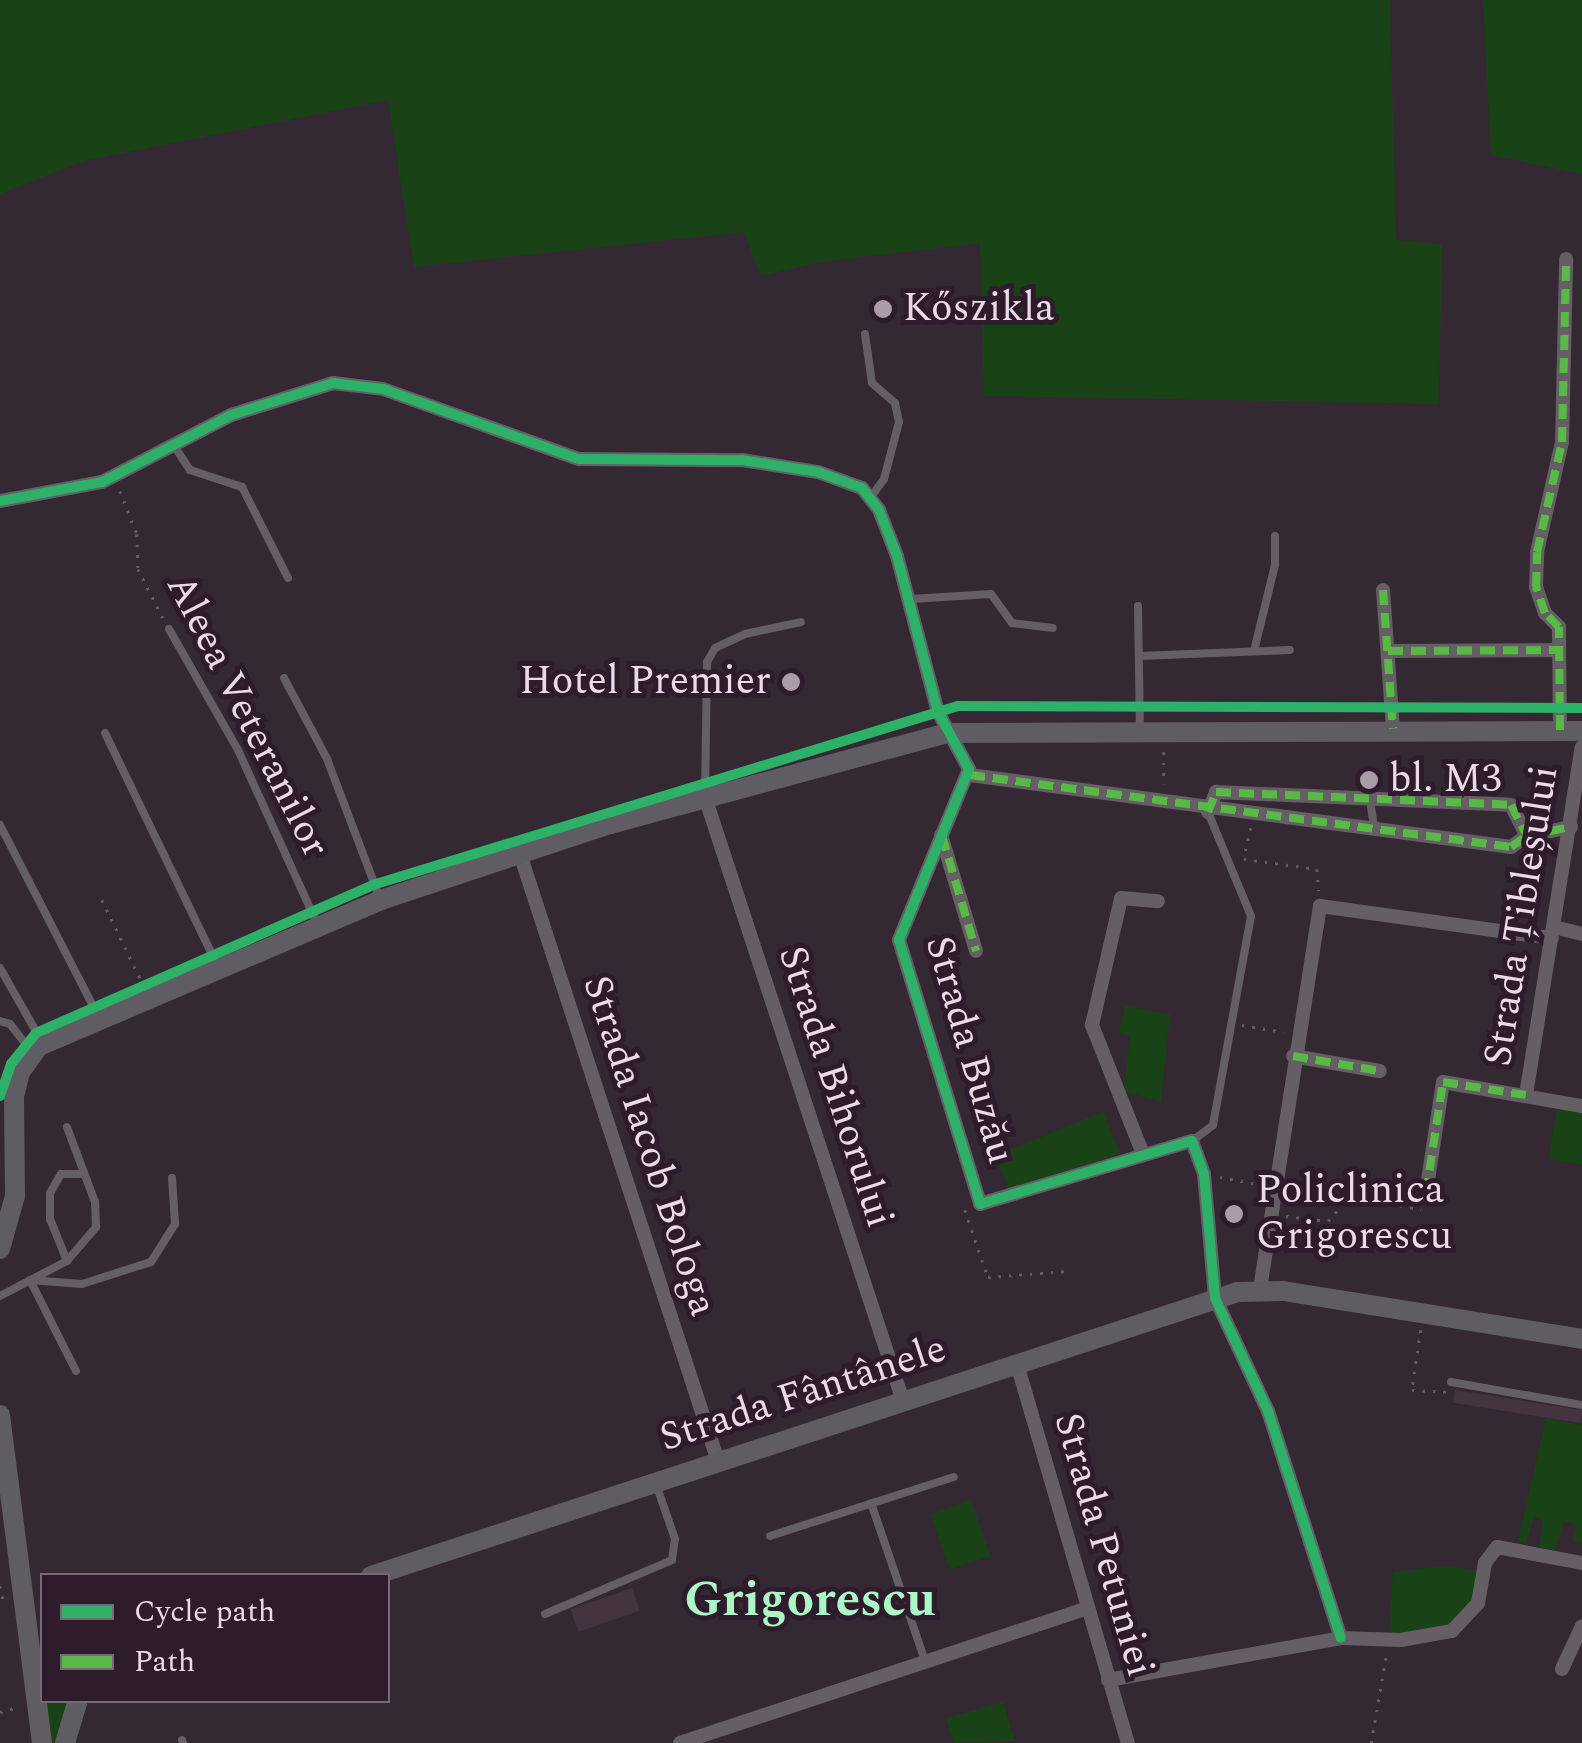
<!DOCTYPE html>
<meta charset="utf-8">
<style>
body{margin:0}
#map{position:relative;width:1582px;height:1743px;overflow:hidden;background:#342933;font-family:Spectral,serif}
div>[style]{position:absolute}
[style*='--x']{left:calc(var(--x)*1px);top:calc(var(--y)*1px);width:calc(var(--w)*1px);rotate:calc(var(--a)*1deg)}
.industrial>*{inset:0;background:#433440;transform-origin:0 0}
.green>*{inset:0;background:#194316;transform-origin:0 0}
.path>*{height:2.5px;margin-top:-1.25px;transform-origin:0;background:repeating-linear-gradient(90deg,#645d64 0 2.5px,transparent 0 10.5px)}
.lane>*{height:8px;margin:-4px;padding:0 4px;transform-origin:4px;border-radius:4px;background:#665e65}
.street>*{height:14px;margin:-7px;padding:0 7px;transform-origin:7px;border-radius:7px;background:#665e65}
.secondary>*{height:20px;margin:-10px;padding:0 10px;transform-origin:10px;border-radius:10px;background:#605c63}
.quiet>*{height:8px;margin-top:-4px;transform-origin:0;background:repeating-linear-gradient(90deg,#58b947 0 15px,transparent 0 23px)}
.cycleway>*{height:10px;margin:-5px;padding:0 5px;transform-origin:5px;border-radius:5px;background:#2db169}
.dots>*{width:28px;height:28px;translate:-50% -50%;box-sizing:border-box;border:5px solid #2e1b2c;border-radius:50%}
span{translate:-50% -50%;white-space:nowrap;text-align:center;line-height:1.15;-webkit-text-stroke:10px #2e1b2c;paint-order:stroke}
.poi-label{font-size:40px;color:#e9dce7}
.left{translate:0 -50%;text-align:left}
.right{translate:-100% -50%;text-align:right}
.street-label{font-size:40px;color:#e9dce7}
.district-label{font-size:50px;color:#abf7c6;font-weight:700}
.legend{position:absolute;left:40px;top:1573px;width:350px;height:130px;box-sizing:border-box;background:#2e1b2c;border:2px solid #796877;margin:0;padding:12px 18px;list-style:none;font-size:30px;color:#e9dce7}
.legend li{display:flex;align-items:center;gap:20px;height:50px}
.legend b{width:50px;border:2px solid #796877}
</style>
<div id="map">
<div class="industrial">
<div style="left:1455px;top:1390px;width:129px;height:13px;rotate:9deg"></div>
<div style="left:632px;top:1588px;width:24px;height:65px;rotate:71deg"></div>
</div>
<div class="green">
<div style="clip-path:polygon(0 0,1390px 0,1396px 240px,1442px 244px,1439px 404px,984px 396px,980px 243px,820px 262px,761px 276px,744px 232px,414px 267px,388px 100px,83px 161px,0 194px)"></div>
<div style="clip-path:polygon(1483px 0,1582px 0,1582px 174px,1491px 155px)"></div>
<div style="clip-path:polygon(1125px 1006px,1170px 1014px,1161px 1102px,1124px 1091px,1130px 1036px,1119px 1032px)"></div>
<div style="clip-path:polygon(1557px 1109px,1582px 1113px,1582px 1165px,1549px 1159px)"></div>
<div style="left:1103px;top:1112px;width:45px;height:116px;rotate:68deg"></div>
<div style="clip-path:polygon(1546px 1419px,1582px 1425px,1582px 1544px,1573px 1541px,1577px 1525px,1564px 1521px,1555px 1551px,1539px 1547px,1543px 1520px,1534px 1517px,1526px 1544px,1518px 1541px)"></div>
<div style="left:971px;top:1500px;width:59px;height:43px;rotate:71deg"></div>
<div style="clip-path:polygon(1445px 1566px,1483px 1571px,1468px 1620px,1389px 1640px,1393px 1572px)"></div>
<div style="clip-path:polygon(45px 1701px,69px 1701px,57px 1743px,52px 1743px)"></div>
<div style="clip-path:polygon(1003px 1702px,1015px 1741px,953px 1743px,946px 1718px)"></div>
</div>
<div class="path">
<div style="--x:120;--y:491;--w:46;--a:68.4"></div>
<div style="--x:137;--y:534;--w:35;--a:88"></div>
<div style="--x:138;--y:569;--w:55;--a:63"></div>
<div style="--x:1164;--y:752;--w:32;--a:90"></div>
<div style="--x:1251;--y:828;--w:32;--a:103"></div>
<div style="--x:1244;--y:859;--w:74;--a:7.8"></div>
<div style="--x:1317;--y:869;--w:22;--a:85"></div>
<div style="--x:102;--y:900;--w:93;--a:64"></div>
<div style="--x:1242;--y:1025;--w:42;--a:9.7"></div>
<div style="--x:1220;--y:1177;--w:42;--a:11"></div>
<div style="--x:965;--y:1210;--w:71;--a:71.1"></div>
<div style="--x:988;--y:1277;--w:79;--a:-4.3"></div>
<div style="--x:1286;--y:1216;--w:42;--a:6.8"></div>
<div style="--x:1328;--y:1221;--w:30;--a:-49"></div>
<div style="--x:1348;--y:1198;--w:74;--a:8.6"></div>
<div style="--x:1421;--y:1330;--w:61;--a:98.5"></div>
<div style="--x:1412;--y:1390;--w:35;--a:3"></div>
<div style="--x:0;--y:1586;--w:17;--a:77"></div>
<div style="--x:0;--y:1712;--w:19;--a:-16"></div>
<div style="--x:1371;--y:1743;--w:88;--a:-80.2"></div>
</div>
<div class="lane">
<div style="--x:865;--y:334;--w:49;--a:81.9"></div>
<div style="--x:872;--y:383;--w:30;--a:41"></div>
<div style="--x:895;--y:403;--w:19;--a:78"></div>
<div style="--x:899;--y:422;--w:59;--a:104.7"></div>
<div style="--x:884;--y:479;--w:22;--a:126"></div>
<div style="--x:173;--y:444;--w:31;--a:57"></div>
<div style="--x:190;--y:470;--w:55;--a:18.1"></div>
<div style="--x:242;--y:487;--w:102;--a:63.2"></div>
<div style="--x:911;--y:599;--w:80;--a:-3.6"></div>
<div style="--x:991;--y:594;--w:36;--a:54"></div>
<div style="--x:1012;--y:623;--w:41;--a:7"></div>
<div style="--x:1138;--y:606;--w:126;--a:89.1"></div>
<div style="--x:169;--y:629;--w:139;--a:60.3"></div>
<div style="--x:238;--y:750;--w:190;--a:65.5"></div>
<div style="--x:1254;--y:651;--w:89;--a:-76.3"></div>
<div style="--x:1275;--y:565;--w:29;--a:-90"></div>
<div style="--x:1139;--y:656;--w:151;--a:-2.3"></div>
<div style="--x:284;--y:678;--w:92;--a:62"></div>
<div style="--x:327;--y:759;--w:147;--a:69.2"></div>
<div style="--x:105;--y:733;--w:260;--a:64.2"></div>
<div style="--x:705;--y:795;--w:133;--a:-89.1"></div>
<div style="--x:707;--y:662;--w:16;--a:-60"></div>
<div style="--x:715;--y:648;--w:33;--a:-25"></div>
<div style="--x:745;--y:634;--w:57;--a:-12.1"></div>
<div style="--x:1370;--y:801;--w:30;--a:81"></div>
<div style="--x:0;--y:825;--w:217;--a:62.8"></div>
<div style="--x:0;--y:968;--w:85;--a:60.4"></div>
<div style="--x:0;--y:1021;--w:10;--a:17"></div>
<div style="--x:10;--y:1024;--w:36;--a:52"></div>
<div style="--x:1192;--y:1141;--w:26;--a:-37"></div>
<div style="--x:1213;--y:1125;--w:212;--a:-79.7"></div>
<div style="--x:1251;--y:916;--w:113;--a:-112.5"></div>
<div style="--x:67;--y:1261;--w:45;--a:-112"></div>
<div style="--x:50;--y:1219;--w:26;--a:-90"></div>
<div style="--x:50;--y:1193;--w:22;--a:-60"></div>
<div style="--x:61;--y:1174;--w:23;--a:0"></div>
<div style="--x:30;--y:1280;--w:52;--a:4.4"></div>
<div style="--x:82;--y:1284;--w:72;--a:-17.7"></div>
<div style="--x:151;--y:1262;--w:45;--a:-57.7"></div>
<div style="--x:175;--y:1224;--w:46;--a:-93.7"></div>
<div style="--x:30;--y:1280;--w:102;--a:63.2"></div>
<div style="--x:0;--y:1296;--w:76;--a:-27.6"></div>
<div style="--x:67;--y:1261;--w:45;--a:-49.5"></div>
<div style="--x:96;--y:1227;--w:25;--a:-92"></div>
<div style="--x:95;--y:1202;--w:80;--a:-110.5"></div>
<div style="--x:1451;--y:1382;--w:133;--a:10"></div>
<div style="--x:871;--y:1503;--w:167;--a:71.1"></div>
<div style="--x:770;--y:1536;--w:193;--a:-17.8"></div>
<div style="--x:545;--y:1614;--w:138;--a:-23"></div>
<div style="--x:672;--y:1560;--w:21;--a:-82"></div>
<div style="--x:675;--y:1539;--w:55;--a:-109.1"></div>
<div style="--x:182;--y:1740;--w:3;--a:72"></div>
</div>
<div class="street">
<div style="--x:0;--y:501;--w:104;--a:-10.6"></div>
<div style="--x:102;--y:482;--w:145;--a:-27.4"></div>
<div style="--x:231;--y:415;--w:107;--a:-17.4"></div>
<div style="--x:333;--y:383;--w:50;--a:6.8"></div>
<div style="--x:383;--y:389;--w:208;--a:19.7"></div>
<div style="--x:579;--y:459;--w:163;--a:0.4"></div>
<div style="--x:742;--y:460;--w:77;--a:9"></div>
<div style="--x:818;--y:472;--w:47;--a:20"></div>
<div style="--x:862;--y:488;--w:28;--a:52"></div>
<div style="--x:879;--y:510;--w:49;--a:68.6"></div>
<div style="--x:897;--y:556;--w:161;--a:75.3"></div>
<div style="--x:938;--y:712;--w:65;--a:61.5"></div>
<div style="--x:969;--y:769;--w:185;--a:112.3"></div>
<div style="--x:899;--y:940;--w:276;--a:72.9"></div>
<div style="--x:980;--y:1204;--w:221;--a:-16.6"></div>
<div style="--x:1192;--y:1141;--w:35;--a:70"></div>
<div style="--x:1204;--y:1174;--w:124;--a:84.9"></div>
<div style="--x:1215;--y:1298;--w:125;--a:64.9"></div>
<div style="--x:1268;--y:1411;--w:238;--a:72.2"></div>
<div style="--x:1383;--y:590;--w:139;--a:85.9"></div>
<div style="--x:1388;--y:651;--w:171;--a:-0.3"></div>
<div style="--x:1560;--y:730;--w:103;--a:-90.6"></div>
<div style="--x:1559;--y:627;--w:20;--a:-135"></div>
<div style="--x:1545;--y:613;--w:28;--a:-109"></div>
<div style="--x:1536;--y:587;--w:35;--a:-88"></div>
<div style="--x:1537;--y:552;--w:113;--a:-77.2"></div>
<div style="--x:1562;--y:442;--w:183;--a:-88.7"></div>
<div style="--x:970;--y:775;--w:546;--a:7.58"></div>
<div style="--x:1511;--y:847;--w:19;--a:-35"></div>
<div style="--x:1527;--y:836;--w:45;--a:-11.6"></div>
<div style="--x:705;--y:797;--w:632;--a:71.85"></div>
<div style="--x:1208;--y:812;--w:22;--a:-68"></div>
<div style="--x:1216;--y:792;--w:295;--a:2.5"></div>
<div style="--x:1511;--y:805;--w:35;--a:63"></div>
<div style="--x:941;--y:835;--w:121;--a:73.2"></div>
<div style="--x:520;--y:854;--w:635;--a:71.94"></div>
<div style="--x:1554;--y:927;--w:29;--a:14"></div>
<div style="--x:1293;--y:1056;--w:88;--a:9.8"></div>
<div style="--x:1526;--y:1095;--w:352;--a:-80.9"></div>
<div style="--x:1143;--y:1154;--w:139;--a:-111.6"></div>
<div style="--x:1092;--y:1025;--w:130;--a:-77.1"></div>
<div style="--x:1121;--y:898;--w:37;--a:5"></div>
<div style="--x:1426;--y:1193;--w:112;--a:-81.3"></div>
<div style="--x:1443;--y:1082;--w:141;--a:9.8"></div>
<div style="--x:1260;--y:1289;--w:388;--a:-81.1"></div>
<div style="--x:1320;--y:906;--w:234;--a:7.9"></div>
<div style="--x:1017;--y:1364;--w:395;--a:73.7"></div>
<div style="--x:1562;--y:1669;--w:47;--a:-65.1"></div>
<div style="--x:1108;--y:1680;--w:237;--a:-10.2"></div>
<div style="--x:1341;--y:1638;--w:60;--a:1.9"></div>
<div style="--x:1401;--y:1640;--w:52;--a:-10"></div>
<div style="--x:1452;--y:1631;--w:38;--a:-47"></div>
<div style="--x:1478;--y:1603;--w:41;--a:-80.1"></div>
<div style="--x:1485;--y:1563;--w:20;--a:-53"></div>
<div style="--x:1497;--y:1547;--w:86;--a:10.7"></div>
<div style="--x:680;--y:1743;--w:427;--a:-18.3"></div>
</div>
<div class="secondary">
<div style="--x:0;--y:1249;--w:55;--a:-74.2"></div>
<div style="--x:15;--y:1196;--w:100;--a:-90.6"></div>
<div style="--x:14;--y:1096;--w:25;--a:-76"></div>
<div style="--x:20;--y:1072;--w:32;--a:-54"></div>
<div style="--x:39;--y:1046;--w:372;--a:-23.1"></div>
<div style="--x:381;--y:900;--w:241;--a:-18.4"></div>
<div style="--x:610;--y:824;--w:349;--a:-15.1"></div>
<div style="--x:947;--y:733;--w:635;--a:-0.18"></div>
<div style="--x:0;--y:1415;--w:331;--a:82.7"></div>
<div style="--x:371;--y:1576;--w:912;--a:-18.14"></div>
<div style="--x:1238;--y:1292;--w:45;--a:-1.3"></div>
<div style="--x:1283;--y:1291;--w:303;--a:9.1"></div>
<div style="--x:65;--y:1743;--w:45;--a:-73.2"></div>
</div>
<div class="quiet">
<div style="--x:1383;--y:590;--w:139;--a:85.9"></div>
<div style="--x:1388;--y:651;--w:171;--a:-0.3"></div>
<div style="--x:1560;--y:730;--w:103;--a:-90.6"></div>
<div style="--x:1559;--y:627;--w:20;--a:-135"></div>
<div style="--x:1545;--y:613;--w:28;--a:-109"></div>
<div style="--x:1536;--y:587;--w:35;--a:-88"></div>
<div style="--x:1537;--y:552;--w:113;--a:-77.2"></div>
<div style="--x:1562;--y:442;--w:183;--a:-88.7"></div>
<div style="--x:970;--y:775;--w:546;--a:7.58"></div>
<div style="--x:1511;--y:847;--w:19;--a:-35"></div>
<div style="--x:1527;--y:836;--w:45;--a:-11.6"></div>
<div style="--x:1208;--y:812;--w:22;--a:-68"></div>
<div style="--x:1216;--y:792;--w:295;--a:2.5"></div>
<div style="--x:1511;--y:805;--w:35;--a:63"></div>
<div style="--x:942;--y:836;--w:120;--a:73.5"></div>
<div style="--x:1293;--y:1056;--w:88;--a:9.8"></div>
<div style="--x:1426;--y:1193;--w:112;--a:-81.3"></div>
<div style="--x:1443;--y:1082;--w:84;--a:8.9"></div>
</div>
<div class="cycleway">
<div style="--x:0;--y:501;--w:104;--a:-10.6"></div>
<div style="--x:102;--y:482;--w:145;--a:-27.4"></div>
<div style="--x:231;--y:415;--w:107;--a:-17.4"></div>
<div style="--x:333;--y:383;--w:50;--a:6.8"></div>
<div style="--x:383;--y:389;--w:208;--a:19.7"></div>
<div style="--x:579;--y:459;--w:163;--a:0.4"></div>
<div style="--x:742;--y:460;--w:77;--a:9"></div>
<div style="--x:818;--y:472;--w:47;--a:20"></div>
<div style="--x:862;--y:488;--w:28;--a:52"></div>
<div style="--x:879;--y:510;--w:49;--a:68.6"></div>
<div style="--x:897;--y:556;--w:161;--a:75.3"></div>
<div style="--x:938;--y:712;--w:65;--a:61.5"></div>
<div style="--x:969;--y:769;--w:185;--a:112.3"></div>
<div style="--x:899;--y:940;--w:276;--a:72.9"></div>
<div style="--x:980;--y:1204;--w:221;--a:-16.6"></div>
<div style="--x:1192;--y:1141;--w:35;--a:70"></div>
<div style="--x:1204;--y:1174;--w:124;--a:84.9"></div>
<div style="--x:1215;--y:1298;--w:125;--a:64.9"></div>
<div style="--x:1268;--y:1411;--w:238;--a:72.2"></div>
<div style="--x:0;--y:1096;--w:34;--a:-71"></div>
<div style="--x:11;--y:1064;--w:40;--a:-51"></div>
<div style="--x:36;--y:1033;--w:371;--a:-23.7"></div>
<div style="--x:376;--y:884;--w:609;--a:-17.01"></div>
<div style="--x:958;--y:706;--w:624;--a:0.18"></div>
</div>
<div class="dots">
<div style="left:883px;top:309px;background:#aa9da8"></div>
<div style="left:791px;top:682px;background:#aa9da8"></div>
<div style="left:1369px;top:780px;background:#aa9da8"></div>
<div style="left:1234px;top:1214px;background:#aa9da8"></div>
</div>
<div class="poi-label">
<span class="left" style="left:903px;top:309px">Kőszikla</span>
<span class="right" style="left:771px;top:682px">Hotel Premier</span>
<span class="left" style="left:1389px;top:780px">bl. M3</span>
<span class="left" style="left:1256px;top:1214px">Policlinica<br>Grigorescu</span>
</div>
<div class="street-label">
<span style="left:247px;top:716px;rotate:63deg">Aleea Veteranilor</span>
<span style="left:1522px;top:916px;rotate:-81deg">Strada Țibleșului</span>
<span style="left:969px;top:1050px;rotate:74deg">Strada Buzău</span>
<span style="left:835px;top:1087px;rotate:72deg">Strada Bihorului</span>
<span style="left:649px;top:1146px;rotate:72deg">Strada Iacob Bologa</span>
<span style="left:803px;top:1394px;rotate:-18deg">Strada Fântânele</span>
<span style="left:1103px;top:1545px;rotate:74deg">Strada Petuniei</span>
</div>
<div class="district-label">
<span style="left:810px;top:1601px">Grigorescu</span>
</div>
<ul class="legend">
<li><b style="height:12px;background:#2db169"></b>Cycle path</li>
<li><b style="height:12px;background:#58b947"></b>Path</li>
</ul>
</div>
